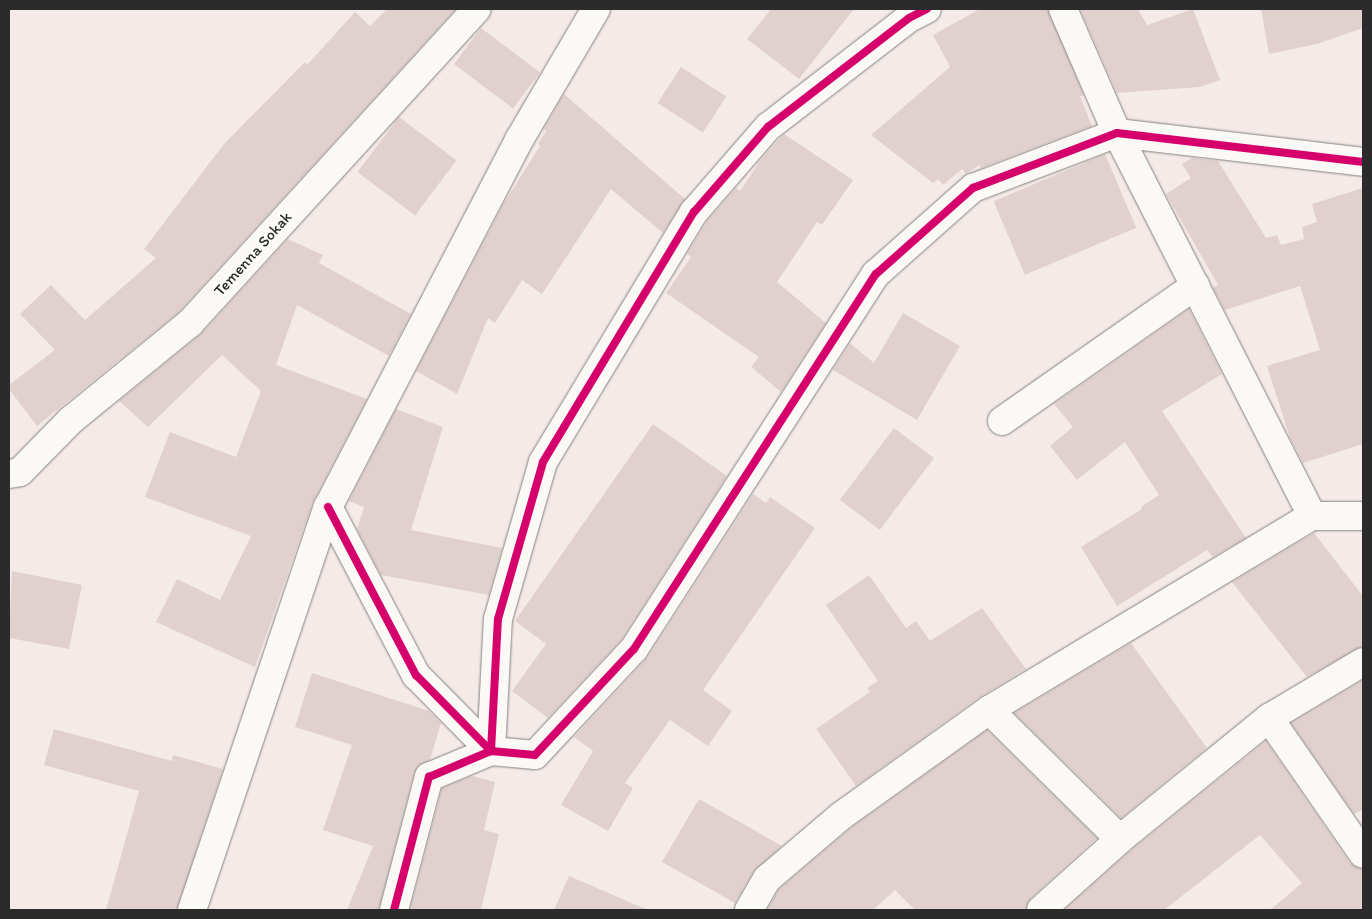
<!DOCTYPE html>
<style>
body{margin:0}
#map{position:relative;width:1372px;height:919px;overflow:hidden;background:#f4ebe8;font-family:Itim,sans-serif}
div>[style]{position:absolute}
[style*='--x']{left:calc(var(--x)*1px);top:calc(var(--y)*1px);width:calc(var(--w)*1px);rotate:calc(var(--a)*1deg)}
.building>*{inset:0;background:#e0d1ce;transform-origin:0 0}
.roads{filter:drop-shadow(0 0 1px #858180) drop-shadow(0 0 1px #858180)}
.minor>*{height:28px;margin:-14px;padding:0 14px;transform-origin:14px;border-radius:14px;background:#faf9f6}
.cycleway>*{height:8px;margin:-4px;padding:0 4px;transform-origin:4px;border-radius:4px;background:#d6006c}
span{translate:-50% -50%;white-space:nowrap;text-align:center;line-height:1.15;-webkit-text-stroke:5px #fdfcf7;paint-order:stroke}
.street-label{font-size:16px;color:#2b2b2b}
.frame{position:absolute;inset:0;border:10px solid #2b2b2b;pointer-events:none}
</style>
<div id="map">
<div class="building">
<div style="clip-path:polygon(387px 9px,455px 10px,179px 312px,37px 426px,9px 389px,9px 385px,55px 350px,20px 314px,51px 285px,85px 320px,156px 258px,144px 249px,224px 144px,305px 62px,307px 65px,355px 12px,370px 26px)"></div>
<div style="clip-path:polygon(771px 9px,854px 9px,799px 79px,747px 39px)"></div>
<div style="clip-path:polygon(980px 9px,1048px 9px,1084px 95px,1080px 96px,1092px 126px,981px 168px,979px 165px,966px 174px,962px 169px,943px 185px,938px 179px,933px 183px,871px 135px,950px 67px,933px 35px)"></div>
<div style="clip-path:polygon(1080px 9px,1138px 9px,1147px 25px,1193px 9px,1220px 80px,1200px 87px,1117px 93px)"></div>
<div style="clip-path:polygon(1261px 9px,1363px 9px,1363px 28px,1317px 44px,1269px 54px)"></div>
<div style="left:481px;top:28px;width:74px;height:45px;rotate:37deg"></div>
<div style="left:681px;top:67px;width:54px;height:43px;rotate:33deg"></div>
<div style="clip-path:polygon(564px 94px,685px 199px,663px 233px,611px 189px,542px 294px,522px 280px,495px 323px,488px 318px,457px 394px,416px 371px,504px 203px,540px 146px,538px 144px,546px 131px,544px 129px)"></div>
<div style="left:399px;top:117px;width:72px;height:69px;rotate:37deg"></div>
<div style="clip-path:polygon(784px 134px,853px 180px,822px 225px,817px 222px,777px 282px,826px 323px,781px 392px,751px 367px,759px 357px,666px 293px,691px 257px,687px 254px,707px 221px,736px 188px,740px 191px,762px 158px)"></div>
<div style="left:1105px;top:154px;width:80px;height:121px;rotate:67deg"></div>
<div style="clip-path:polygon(1192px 158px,1218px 161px,1266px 238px,1277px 235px,1281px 245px,1304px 239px,1302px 227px,1317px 222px,1312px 204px,1363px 188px,1363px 444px,1303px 463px,1290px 438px,1267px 366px,1320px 350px,1300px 286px,1225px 310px,1213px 288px,1218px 285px,1166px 194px,1191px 178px,1182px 164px)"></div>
<div style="clip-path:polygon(288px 239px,323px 255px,319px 263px,411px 314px,389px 356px,297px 305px,276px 365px,367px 399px,313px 502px,255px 667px,156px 622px,177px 579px,220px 600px,251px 536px,145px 497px,170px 432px,236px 457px,261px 391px,222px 355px,148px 427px,119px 401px,201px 334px)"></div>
<div style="clip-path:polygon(1189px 309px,1222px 374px,1162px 411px,1246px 538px,1213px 557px,1207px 550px,1117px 606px,1081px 547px,1142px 509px,1141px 507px,1159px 495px,1125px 442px,1077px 480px,1050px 446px,1073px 427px,1054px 404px)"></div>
<div style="clip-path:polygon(903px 313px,960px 346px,917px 420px,833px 370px,850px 343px,874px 363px)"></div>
<div style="clip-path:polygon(396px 409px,443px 427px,411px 530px,502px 548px,489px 595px,381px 575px,357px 529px,364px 507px,349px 501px)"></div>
<div style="clip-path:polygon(653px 424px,727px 476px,622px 639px,548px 718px,512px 691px,546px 644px,515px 621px)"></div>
<div style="left:894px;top:428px;width:50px;height:90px;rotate:37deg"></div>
<div style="clip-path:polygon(753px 494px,766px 503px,770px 497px,815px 528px,703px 690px,732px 711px,708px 746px,670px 720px,625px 783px,633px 788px,608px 831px,561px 805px,593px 751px,574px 737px,647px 658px)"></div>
<div style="clip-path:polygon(1314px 533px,1363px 596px,1363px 646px,1307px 677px,1232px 582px)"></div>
<div style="clip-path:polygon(12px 571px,82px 585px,69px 649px,9px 638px)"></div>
<div style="clip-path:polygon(869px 575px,906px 628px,916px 621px,930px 641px,982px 608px,1026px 669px,980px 697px,856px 786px,816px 729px,870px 692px,867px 688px,878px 681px,826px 605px)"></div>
<div style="clip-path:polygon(1131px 643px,1207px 748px,1121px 818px,1014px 713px)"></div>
<div style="clip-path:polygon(312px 673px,429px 711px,441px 723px,430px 760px,418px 766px,414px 773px,379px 910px,347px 910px,373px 846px,323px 830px,352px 745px,295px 727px)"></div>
<div style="clip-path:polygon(1363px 680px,1363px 810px,1354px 814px,1291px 723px)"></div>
<div style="clip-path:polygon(54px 729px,172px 761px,173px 755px,223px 769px,177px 910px,106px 910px,139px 791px,44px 765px)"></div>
<div style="clip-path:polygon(987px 730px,1097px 838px,1031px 898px,1026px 910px,915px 910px,895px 890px,873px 910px,767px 910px,779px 889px,851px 828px)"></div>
<div style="clip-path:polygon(1266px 741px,1350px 863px,1363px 869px,1363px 910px,1270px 910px,1302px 883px,1260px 835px,1164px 910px,1064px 910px,1130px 851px)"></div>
<div style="clip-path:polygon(472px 776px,495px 782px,484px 830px,499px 834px,481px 910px,410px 910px,442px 788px)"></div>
<div style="clip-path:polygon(699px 799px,782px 846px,754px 871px,735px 903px,662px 862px)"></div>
<div style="clip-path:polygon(569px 876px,648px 910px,554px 910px)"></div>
</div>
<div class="roads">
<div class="minor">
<div style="--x:1063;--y:9;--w:135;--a:66.5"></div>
<div style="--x:1117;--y:133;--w:430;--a:63"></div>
<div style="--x:1002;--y:421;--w:236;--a:-35"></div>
<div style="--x:9;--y:474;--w:11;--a:-10"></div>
<div style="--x:20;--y:472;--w:73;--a:-45.6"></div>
<div style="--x:71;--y:420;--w:154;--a:-39.2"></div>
<div style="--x:190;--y:323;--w:425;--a:-47.6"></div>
<div style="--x:328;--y:507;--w:190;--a:62.4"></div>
<div style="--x:416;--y:675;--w:107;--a:45.4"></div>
<div style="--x:491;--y:751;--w:44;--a:5.2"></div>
<div style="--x:535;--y:755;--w:145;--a:-47"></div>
<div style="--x:634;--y:649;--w:446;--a:-57.2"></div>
<div style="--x:876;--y:274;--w:130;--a:-41.6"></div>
<div style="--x:973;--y:188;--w:154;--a:-20.9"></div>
<div style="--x:1117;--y:133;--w:248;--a:6.7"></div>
<div style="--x:989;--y:710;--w:184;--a:44.6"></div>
<div style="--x:1269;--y:718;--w:165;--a:55.3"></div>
<div style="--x:192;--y:910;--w:425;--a:-71.4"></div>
<div style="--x:328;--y:507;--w:414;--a:-62.5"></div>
<div style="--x:519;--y:140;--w:152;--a:-59.6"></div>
<div style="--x:394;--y:910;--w:138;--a:-75.3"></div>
<div style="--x:429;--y:777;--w:67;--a:-22.8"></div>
<div style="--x:491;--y:751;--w:132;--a:-87"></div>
<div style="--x:498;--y:619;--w:163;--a:-74"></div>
<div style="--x:543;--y:462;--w:292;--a:-58.9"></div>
<div style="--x:694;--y:212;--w:113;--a:-49"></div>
<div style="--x:768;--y:127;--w:178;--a:-37.7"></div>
<div style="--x:909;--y:18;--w:20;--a:-27"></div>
<div style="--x:749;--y:910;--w:36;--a:-60"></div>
<div style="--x:767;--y:879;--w:97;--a:-40.4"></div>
<div style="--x:841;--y:816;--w:182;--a:-35.6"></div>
<div style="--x:989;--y:710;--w:377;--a:-31"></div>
<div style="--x:1312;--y:516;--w:51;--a:0"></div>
<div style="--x:1041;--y:910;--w:106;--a:-41.9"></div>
<div style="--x:1120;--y:839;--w:192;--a:-39.1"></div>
<div style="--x:1269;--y:718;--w:109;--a:-30.8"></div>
</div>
</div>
<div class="cycleway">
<div style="--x:328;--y:507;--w:190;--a:62.4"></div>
<div style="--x:416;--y:675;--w:107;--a:45.4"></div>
<div style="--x:491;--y:751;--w:44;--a:5.2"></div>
<div style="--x:535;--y:755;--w:145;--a:-47"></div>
<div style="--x:634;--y:649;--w:446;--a:-57.2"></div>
<div style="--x:876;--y:274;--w:130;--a:-41.6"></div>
<div style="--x:973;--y:188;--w:154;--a:-20.9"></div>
<div style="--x:1117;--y:133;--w:248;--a:6.7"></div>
<div style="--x:394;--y:910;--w:138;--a:-75.3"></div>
<div style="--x:429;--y:777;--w:67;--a:-22.8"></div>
<div style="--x:491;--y:751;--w:132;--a:-87"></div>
<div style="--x:498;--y:619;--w:163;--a:-74"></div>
<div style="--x:543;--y:462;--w:292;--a:-58.9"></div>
<div style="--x:694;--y:212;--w:113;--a:-49"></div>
<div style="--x:768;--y:127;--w:178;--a:-37.7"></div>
<div style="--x:909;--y:18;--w:20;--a:-27"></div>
</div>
<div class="street-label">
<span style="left:253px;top:254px;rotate:-48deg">Temenna Sokak</span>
</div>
<div class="frame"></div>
</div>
